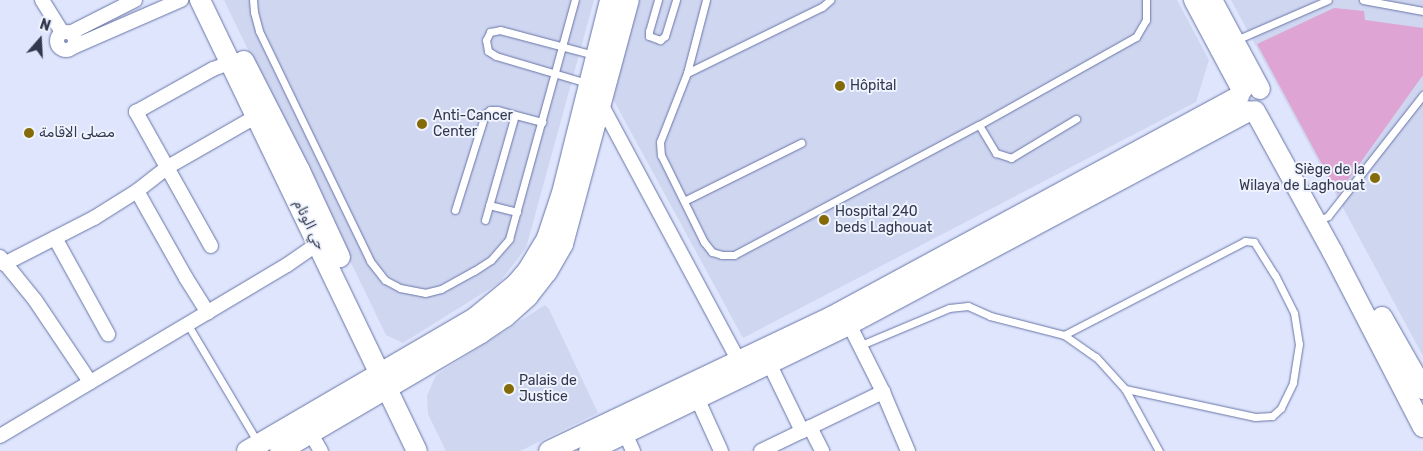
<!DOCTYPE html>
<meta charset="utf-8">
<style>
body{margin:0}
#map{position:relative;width:1423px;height:451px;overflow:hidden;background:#dee5fc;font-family:Rubik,Vazirmatn,sans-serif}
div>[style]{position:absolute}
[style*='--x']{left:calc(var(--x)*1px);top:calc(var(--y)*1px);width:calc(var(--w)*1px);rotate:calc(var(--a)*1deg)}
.built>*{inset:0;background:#cfd6f0}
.green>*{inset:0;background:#dea4d4}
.roads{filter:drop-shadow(0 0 1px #6875a8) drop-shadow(0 0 1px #6875a8)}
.lane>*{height:7px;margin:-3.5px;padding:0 3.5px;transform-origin:3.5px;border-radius:3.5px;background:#fff}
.street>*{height:14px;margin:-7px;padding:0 7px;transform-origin:7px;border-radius:7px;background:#fff}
.street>.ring{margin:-7px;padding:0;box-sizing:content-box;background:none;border:14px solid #fff;border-radius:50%}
.secondary>*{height:20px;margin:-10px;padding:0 10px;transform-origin:10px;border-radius:10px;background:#fff}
.dots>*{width:14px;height:14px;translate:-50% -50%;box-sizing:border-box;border:2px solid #eff3fe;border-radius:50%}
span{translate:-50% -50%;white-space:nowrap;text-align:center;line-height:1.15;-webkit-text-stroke:4px #eff3fe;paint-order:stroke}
.poi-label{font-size:14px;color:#32394f}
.left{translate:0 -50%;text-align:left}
.right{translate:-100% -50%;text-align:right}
.street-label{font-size:14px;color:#32394f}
.north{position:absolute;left:15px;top:15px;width:50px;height:50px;-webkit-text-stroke:4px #eff3fe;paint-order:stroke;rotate:19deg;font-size:14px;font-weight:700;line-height:20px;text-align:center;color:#32394f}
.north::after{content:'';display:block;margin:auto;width:18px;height:22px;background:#32394f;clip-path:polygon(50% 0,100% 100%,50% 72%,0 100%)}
</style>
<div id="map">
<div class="built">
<div style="clip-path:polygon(224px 0,594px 0,526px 248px,499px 283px,403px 343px,386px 335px)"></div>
<div style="clip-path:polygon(639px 0,1177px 0,1209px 60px,1196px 102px,743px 338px,613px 99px)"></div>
<div style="clip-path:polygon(1231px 0,1423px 0,1423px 356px)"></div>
<div style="clip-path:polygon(545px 305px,549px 309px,598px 413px,520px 451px,446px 451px,428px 414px,427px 396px,436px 375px)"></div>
</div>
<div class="green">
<div style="clip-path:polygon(1334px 8px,1364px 11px,1365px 20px,1423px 28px,1423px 75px,1338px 194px,1257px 44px)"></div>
</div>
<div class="roads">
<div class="lane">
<div style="--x:253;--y:0;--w:12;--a:85"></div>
<div style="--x:254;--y:12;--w:20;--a:75"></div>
<div style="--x:259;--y:31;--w:255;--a:64.2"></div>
<div style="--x:370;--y:261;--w:24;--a:52"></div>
<div style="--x:385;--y:280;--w:17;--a:28"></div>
<div style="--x:400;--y:288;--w:25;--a:11"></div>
<div style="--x:425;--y:293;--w:16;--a:-14"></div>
<div style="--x:441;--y:289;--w:38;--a:-29"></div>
<div style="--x:474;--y:271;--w:20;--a:-33"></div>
<div style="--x:491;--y:260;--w:28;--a:-49"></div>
<div style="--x:509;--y:239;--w:248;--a:-74.6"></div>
<div style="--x:658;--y:0;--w:32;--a:106"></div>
<div style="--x:649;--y:31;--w:5;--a:90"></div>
<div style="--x:649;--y:36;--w:12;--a:20"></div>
<div style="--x:660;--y:40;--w:6;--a:-39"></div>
<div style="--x:665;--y:36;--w:38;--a:-73"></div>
<div style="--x:706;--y:0;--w:75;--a:104.6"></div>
<div style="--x:687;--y:73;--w:74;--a:111.4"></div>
<div style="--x:660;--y:142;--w:13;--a:86"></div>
<div style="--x:661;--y:155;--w:97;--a:63.7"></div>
<div style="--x:704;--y:242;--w:13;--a:51"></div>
<div style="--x:712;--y:252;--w:10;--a:17"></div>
<div style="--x:722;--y:255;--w:12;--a:0"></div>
<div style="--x:734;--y:255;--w:277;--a:-28"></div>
<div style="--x:979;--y:125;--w:180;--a:-29.3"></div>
<div style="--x:1136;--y:37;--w:20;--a:-60"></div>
<div style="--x:1146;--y:20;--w:20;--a:-90"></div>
<div style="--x:1363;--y:0;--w:61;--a:10.4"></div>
<div style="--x:1236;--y:40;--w:100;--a:-23.5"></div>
<div style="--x:687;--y:73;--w:150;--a:-26.1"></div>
<div style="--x:822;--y:7;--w:11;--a:-41"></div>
<div style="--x:587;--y:83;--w:95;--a:-163.5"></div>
<div style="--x:496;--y:56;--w:9;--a:-148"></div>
<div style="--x:488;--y:51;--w:11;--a:-100"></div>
<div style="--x:486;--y:40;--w:9;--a:-63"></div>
<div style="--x:490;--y:32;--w:10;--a:-11"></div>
<div style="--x:500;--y:30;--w:97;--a:14.9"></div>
<div style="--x:979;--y:125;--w:33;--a:59"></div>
<div style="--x:996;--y:153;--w:16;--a:18"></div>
<div style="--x:1011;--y:158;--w:76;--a:-31"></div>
<div style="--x:684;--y:201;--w:131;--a:-26.4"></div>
<div style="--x:489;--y:205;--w:29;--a:14"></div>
<div style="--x:455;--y:210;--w:101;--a:-72.6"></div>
<div style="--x:485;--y:114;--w:6;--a:-39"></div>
<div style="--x:490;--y:110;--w:7;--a:0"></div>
<div style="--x:497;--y:110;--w:47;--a:14.9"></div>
<div style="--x:485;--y:220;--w:109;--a:-74.1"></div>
<div style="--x:1317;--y:221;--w:12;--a:-24"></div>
<div style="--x:1328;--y:216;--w:154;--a:-51.9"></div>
<div style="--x:188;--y:325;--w:137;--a:59.3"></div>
<div style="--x:1064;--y:335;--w:204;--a:-27.4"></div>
<div style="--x:1245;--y:241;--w:9;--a:6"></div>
<div style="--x:1254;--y:242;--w:39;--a:58"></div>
<div style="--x:1275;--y:275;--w:42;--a:63.4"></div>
<div style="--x:1294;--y:313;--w:31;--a:81"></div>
<div style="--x:1299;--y:344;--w:39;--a:99"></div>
<div style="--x:1293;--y:383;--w:28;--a:116"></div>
<div style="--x:1281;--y:408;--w:12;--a:138"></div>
<div style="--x:1272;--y:416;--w:17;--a:177"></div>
<div style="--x:1255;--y:417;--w:133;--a:-167.8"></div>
<div style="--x:861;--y:345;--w:95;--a:-22.8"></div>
<div style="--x:949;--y:308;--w:19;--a:-6"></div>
<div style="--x:968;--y:306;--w:24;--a:24"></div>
<div style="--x:990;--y:316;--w:76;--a:14.4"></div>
<div style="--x:1064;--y:335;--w:39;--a:35"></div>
<div style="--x:1096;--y:357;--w:43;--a:47.8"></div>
<div style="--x:1125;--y:389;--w:71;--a:61.3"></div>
</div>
<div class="street">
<div style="--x:42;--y:0;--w:38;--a:58"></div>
<div class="ring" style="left:57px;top:32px;width:4px;height:4px"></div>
<div style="--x:70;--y:33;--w:73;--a:-26.9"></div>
<div style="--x:73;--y:47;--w:118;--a:-23.5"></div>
<div style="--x:601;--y:104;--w:292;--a:61.8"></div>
<div style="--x:137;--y:191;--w:100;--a:60.6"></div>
<div style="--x:186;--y:278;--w:41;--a:57.8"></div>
<div style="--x:55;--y:238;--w:110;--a:61.1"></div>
<div style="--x:211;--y:246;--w:154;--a:-119.2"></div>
<div style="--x:136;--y:112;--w:88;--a:-29.2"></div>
<div style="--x:213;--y:69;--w:27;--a:-20"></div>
<div style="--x:0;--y:257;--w:55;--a:50.9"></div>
<div style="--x:35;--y:300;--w:99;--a:56.1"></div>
<div style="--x:4;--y:264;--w:101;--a:-27.1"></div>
<div style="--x:94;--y:218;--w:51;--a:-32.1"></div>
<div style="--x:137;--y:191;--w:37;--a:-38"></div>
<div style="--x:166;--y:168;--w:111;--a:-29.8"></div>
<div style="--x:846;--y:318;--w:83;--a:63.4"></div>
<div style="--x:883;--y:392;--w:64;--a:67"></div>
<div style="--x:769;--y:363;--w:76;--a:64.1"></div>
<div style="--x:697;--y:398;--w:58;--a:65.6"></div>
<div style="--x:810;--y:427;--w:27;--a:63"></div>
<div style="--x:625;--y:433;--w:20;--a:66"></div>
<div style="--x:311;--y:434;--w:20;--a:60"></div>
<div style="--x:0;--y:436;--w:334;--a:-30.8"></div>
<div style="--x:287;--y:265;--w:44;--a:-34.8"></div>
<div style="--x:761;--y:451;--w:136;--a:-25.8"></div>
</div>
<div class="secondary">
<div style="--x:200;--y:0;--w:500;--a:64.31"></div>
<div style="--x:1194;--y:0;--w:102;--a:61.9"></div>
<div style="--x:1212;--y:0;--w:101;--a:61.7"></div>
<div style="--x:244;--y:61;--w:123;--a:63"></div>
<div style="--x:300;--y:171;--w:95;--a:65.1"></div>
<div style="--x:1255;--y:111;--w:160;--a:61.2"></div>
<div style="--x:1332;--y:251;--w:198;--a:62.7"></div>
<div style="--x:1382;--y:317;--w:83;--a:60.3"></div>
<div style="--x:247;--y:451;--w:265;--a:-30.3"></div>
<div style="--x:476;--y:317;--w:52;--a:-39.5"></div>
<div style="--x:516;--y:284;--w:18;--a:-49"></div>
<div style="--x:528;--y:270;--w:37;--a:-59"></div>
<div style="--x:547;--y:238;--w:47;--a:-71.6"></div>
<div style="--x:562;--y:193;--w:199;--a:-76"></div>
<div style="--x:280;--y:451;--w:233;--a:-30.4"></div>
<div style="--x:481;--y:333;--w:29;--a:-34"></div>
<div style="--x:505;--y:317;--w:31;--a:-42"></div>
<div style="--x:528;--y:296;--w:31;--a:-52"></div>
<div style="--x:547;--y:272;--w:32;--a:-60"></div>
<div style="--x:563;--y:244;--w:253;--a:-74.9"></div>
<div style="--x:549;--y:451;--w:312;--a:-25.4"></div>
<div style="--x:831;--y:317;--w:464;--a:-28.4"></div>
<div style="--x:589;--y:451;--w:290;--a:-25.9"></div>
<div style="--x:850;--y:324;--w:452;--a:-28.1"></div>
</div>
</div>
<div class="dots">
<div style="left:840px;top:86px;background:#846b07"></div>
<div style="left:422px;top:124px;background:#846b07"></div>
<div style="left:29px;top:133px;background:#846b07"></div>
<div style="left:1375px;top:178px;background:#846b07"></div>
<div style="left:824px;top:220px;background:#846b07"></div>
<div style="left:509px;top:389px;background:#846b07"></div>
</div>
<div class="poi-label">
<span class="left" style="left:850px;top:86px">Hôpital</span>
<span class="left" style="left:433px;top:124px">Anti-Cancer<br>Center</span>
<span class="left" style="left:39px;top:133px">مصلى الاقامة</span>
<span class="right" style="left:1365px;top:178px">Siège de la<br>Wilaya de Laghouat</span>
<span class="left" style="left:835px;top:220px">Hospital 240<br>beds Laghouat</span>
<span class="left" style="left:519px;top:389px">Palais de<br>Justice</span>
</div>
<div class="street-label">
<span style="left:309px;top:225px;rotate:64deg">حي الوئام</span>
</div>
<div class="north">N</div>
</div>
